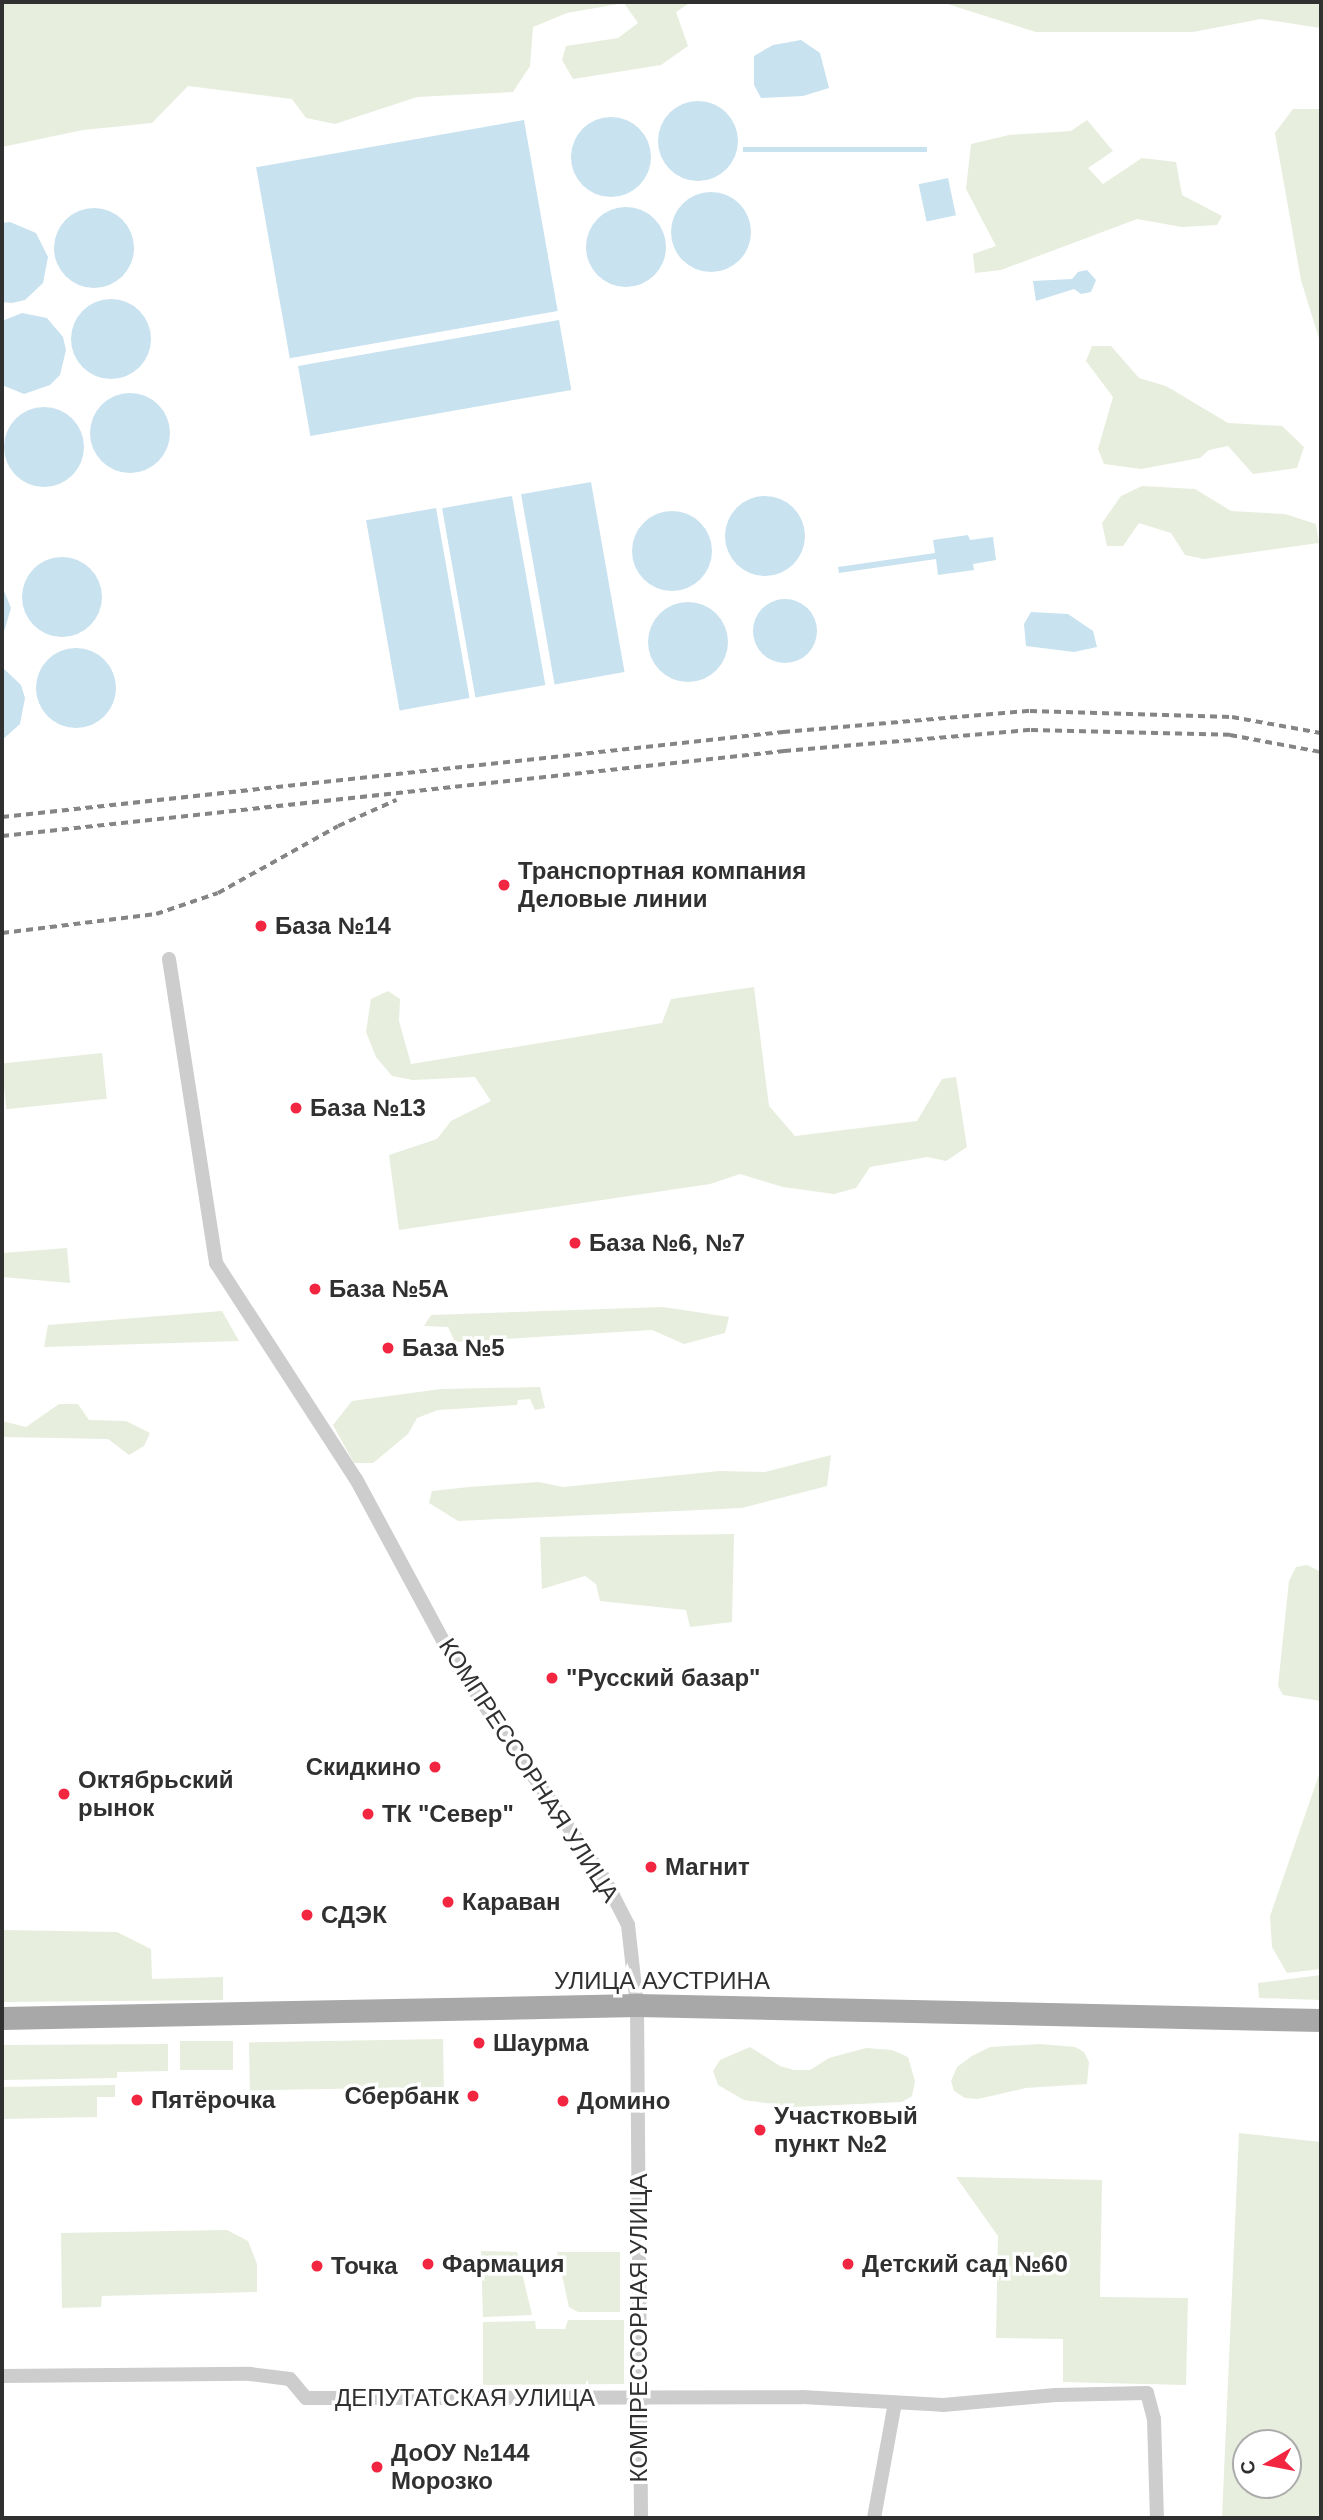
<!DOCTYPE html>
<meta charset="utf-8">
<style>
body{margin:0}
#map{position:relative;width:1323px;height:2520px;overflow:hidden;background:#fff;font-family:Helvetica,sans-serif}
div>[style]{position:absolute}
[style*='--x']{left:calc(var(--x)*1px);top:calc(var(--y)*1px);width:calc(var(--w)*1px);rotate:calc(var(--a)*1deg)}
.green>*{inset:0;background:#e7eedd;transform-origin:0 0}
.water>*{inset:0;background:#c8e2ef;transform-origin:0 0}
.round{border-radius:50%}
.minor>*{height:14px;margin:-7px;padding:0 7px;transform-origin:7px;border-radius:7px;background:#cdcdcd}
.primary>*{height:23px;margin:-11.5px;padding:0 11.5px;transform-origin:11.5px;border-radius:11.5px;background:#a8a8a8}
.rail>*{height:3.5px;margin-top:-1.75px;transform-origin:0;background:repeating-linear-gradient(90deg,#858585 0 7px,transparent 0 12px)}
.dots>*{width:19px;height:19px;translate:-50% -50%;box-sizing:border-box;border:4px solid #fff;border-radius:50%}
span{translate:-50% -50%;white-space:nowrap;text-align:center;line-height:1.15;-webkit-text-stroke:7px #fff;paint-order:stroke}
.poi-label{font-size:24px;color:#303030;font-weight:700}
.left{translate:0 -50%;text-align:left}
.right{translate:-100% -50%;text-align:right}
.street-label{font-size:24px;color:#303030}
.frame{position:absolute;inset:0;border:4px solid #303030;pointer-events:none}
.north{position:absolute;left:1232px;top:2429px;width:70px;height:70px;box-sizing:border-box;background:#fff;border:2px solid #acacac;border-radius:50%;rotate:260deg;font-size:19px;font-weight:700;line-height:28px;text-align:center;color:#303030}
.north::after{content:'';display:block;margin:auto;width:24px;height:32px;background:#f32641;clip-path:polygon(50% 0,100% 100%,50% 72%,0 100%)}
</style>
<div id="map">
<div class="green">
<div style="clip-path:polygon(2px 2px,691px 2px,676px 12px,688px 46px,661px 65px,573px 79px,562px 60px,566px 46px,618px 38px,638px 23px,624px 3px,567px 13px,533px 27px,530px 66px,513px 92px,417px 97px,335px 124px,306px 118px,292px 99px,188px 86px,152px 123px,83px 130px,2px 147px)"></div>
<div style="clip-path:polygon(941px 2px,1321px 2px,1321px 28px,1261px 19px,1193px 32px,1036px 32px)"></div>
<div style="clip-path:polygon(1293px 109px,1319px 109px,1321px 123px,1321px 345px,1301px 280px,1275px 133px)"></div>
<div style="clip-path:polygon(1087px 120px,1113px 151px,1088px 168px,1103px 184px,1142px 158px,1176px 162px,1182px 195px,1222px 216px,1217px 225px,1182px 227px,1137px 219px,1001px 270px,975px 273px,973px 254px,996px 246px,966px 189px,971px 144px,1009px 135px,1071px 131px)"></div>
<div style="clip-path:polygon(1092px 346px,1111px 346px,1139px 378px,1166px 386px,1228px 423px,1282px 426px,1304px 447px,1297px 468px,1253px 474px,1228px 446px,1209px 450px,1200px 458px,1141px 469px,1104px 464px,1098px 449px,1113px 397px,1086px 361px)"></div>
<div style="clip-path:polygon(1142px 486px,1195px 489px,1231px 511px,1285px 514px,1316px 524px,1319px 543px,1204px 559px,1185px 555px,1171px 533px,1139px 523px,1123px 546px,1107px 546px,1102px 523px,1121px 496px)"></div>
<div style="clip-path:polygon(754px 987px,769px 1106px,795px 1136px,917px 1121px,942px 1079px,956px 1077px,967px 1147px,946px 1161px,927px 1157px,870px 1167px,856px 1188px,834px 1194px,783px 1187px,740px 1174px,710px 1184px,399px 1230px,389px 1155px,437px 1139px,451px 1121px,491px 1101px,475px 1077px,413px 1080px,392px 1076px,376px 1057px,366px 1032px,371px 999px,388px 991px,400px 999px,399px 1021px,411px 1064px,662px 1023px,671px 999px)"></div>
<div style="left:102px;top:1053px;width:46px;height:101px;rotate:84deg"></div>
<div style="clip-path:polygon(67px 1248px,70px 1283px,2px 1277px,2px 1253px)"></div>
<div style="clip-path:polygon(663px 1307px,729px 1317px,725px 1333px,684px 1344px,652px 1330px,455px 1342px,448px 1327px,424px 1326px,431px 1315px)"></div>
<div style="clip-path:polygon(222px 1311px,239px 1341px,44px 1347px,48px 1325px)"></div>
<div style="clip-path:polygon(540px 1387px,545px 1408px,535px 1410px,530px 1399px,518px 1400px,517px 1405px,438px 1410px,417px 1418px,408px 1434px,373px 1463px,354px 1463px,333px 1425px,352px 1401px,441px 1389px)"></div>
<div style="clip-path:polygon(59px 1404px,78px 1404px,89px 1420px,126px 1421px,150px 1433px,144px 1446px,129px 1455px,108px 1439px,2px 1437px,2px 1421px,26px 1427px)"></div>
<div style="clip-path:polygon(831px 1455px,827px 1486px,742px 1508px,458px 1521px,429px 1503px,432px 1491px,469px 1487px,539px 1482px,563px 1487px,719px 1471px,765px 1472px)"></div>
<div style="clip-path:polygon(734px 1534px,732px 1622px,690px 1627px,686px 1610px,600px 1601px,596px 1584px,585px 1576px,542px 1589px,540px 1537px)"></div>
<div style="clip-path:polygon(1307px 1565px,1321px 1572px,1321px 1701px,1283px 1695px,1278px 1686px,1289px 1581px,1296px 1567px)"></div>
<div style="clip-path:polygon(1321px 1769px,1321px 1969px,1287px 1973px,1272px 1947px,1270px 1916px)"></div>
<div style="clip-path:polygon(2px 1930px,117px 1932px,151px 1949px,152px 1979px,223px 1977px,223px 2000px,2px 2002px)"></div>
<div style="clip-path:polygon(1321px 1975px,1321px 2000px,1259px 1998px,1258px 1983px)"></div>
<div style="left:443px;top:2039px;width:48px;height:194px;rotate:89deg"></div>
<div style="left:233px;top:2041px;width:29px;height:53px;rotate:90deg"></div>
<div style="clip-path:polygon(168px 2044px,168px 2071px,117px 2072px,117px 2078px,2px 2080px,2px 2045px)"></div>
<div style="clip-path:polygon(1040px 2044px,1075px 2047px,1084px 2052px,1089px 2062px,1087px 2084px,1026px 2088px,978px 2099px,965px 2098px,954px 2091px,951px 2081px,957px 2067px,972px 2056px,990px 2047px)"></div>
<div style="clip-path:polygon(750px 2047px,780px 2066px,794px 2070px,810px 2070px,829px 2058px,866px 2048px,892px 2050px,908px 2057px,915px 2081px,912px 2096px,902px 2102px,793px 2107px,744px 2100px,718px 2085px,713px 2071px,720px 2060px)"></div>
<div style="clip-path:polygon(115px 2085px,115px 2097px,97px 2097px,97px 2117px,2px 2119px,2px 2087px)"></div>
<div style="clip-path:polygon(evenodd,1239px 2133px,1321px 2142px,1321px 2518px,1222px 2518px,1239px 2133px,1246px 2443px,1288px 2443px,1288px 2485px,1246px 2485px,1246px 2443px)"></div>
<div style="clip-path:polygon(956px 2177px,1102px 2180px,1100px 2297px,1188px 2298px,1186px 2385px,1063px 2382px,1063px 2339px,996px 2338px,998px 2236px)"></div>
<div style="clip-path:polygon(227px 2230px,248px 2241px,257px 2264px,257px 2292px,102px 2296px,101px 2307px,62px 2308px,61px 2233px)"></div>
<div style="clip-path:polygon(481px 2251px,517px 2252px,532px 2315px,483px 2317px)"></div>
<div style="clip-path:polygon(557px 2252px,620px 2252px,620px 2312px,578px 2312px,569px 2307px)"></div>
<div style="clip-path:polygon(568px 2320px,624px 2320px,624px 2384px,483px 2385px,483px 2322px,535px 2321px,536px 2329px,565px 2329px)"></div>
</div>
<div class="water">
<div style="clip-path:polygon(801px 40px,820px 53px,829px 88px,803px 96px,761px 98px,754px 85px,754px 56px,773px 45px)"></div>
<div class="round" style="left:658px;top:101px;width:80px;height:80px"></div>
<div class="round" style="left:571px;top:117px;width:80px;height:80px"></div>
<div style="left:524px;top:120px;width:194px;height:272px;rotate:80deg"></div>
<div style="left:927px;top:147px;width:5px;height:184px;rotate:90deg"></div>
<div style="left:948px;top:178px;width:38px;height:30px;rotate:78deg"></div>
<div class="round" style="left:671px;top:192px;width:80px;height:80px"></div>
<div class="round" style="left:586px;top:207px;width:80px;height:80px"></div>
<div class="round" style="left:54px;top:208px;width:80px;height:80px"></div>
<div style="clip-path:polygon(10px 222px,36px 233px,48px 257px,43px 283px,25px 300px,12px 303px,2px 302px,2px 223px)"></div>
<div style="clip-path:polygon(1087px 270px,1096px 280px,1091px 292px,1081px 294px,1074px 289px,1036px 301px,1033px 281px,1072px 279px,1078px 272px)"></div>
<div class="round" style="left:71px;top:299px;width:80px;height:80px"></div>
<div style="clip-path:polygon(22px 313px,47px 318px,63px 337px,66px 350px,60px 375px,50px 385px,24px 394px,2px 385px,2px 321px)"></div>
<div style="left:559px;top:320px;width:71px;height:265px;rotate:80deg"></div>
<div class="round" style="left:90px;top:393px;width:80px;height:80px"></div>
<div class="round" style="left:4px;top:407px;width:80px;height:80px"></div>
<div style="left:591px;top:482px;width:193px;height:71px;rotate:80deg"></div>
<div style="left:512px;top:496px;width:192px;height:71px;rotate:80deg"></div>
<div class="round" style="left:725px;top:496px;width:80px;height:80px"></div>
<div style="left:436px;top:508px;width:193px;height:71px;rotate:80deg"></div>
<div class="round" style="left:632px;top:511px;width:80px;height:80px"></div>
<div style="clip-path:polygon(968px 535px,970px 540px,993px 537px,996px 560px,973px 564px,974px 570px,938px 575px,936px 559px,839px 573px,838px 567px,935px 553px,933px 540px)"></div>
<div class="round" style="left:22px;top:557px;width:80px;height:80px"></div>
<div style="clip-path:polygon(2px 586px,11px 608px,2px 638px)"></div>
<div class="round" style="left:753px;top:599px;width:64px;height:64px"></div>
<div class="round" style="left:648px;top:602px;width:80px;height:80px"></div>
<div style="clip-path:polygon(1031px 612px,1068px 614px,1093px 631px,1097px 647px,1074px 652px,1026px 646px,1024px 624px)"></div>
<div class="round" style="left:36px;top:648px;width:80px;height:80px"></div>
<div style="clip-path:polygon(2px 667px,21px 685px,25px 698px,20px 724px,2px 740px)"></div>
</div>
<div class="minor">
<div style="--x:169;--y:959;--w:308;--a:81.2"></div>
<div style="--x:216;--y:1263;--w:257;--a:57.1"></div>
<div style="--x:356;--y:1479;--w:207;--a:61.7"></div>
<div style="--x:454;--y:1661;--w:266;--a:55.4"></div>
<div style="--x:605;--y:1880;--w:51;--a:62.9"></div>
<div style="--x:628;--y:1925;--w:81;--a:83.6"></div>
<div style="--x:637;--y:2005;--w:513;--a:89.55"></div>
<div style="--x:2;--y:2376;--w:248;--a:-0.5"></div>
<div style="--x:250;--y:2374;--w:40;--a:7.1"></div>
<div style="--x:290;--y:2379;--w:25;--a:50"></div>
<div style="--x:306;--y:2398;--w:496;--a:-0.1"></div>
<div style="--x:802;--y:2397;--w:141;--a:3.2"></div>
<div style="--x:943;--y:2405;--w:113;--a:-5.1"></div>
<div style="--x:1056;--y:2395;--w:91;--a:-1.3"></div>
<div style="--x:1147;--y:2393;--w:27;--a:75"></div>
<div style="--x:1154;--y:2419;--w:99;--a:88.3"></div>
<div style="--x:874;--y:2518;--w:117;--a:-79.7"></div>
</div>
<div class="primary">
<div style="--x:2;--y:2018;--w:635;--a:-1.17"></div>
<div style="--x:637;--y:2005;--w:684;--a:1.26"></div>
</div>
<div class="rail">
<div style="--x:2;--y:817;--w:786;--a:-6.21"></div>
<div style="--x:783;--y:732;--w:248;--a:-4.9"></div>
<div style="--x:1030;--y:711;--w:202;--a:1.7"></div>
<div style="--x:1232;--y:717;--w:90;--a:10.2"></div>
<div style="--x:2;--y:836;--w:787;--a:-6.2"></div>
<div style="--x:784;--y:751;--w:248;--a:-4.9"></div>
<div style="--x:1031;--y:730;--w:199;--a:1.4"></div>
<div style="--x:1230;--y:735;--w:93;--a:10.6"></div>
<div style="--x:2;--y:933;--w:155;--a:-7"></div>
<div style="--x:156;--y:914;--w:65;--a:-18.7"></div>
<div style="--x:218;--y:893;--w:137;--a:-29.2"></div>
<div style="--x:338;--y:826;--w:64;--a:-24.1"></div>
</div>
<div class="dots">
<div style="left:504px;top:885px;background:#f32641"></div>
<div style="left:261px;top:926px;background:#f32641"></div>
<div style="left:296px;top:1108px;background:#f32641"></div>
<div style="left:575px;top:1243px;background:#f32641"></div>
<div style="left:315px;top:1289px;background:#f32641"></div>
<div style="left:388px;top:1348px;background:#f32641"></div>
<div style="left:552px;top:1678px;background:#f32641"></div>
<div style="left:435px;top:1767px;background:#f32641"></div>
<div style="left:64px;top:1794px;background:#f32641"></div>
<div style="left:368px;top:1814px;background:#f32641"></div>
<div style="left:651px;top:1867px;background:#f32641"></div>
<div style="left:448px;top:1902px;background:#f32641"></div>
<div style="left:307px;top:1915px;background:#f32641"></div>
<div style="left:479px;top:2043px;background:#f32641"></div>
<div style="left:473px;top:2096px;background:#f32641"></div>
<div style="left:137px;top:2100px;background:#f32641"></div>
<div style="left:563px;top:2101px;background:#f32641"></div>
<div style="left:760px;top:2130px;background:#f32641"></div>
<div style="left:428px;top:2264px;background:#f32641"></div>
<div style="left:848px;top:2264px;background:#f32641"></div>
<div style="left:317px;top:2266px;background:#f32641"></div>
<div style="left:377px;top:2467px;background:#f32641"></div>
</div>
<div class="poi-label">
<span class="left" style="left:518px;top:885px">Транспортная компания<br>Деловые линии</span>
<span class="left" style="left:275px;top:926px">База №14</span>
<span class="left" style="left:310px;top:1108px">База №13</span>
<span class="left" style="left:589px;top:1243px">База №6, №7</span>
<span class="left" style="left:329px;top:1289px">База №5А</span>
<span class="left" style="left:402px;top:1348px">База №5</span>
<span class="left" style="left:566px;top:1678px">"Русский базар"</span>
<span class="right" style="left:421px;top:1767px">Скидкино</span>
<span class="left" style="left:78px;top:1794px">Октябрьский<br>рынок</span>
<span class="left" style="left:382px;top:1814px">ТК "Север"</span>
<span class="left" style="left:665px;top:1867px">Магнит</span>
<span class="left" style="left:462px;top:1902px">Караван</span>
<span class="left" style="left:321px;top:1915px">СДЭК</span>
<span class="left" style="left:493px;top:2043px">Шаурма</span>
<span class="right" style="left:459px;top:2096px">Сбербанк</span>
<span class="left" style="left:151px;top:2100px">Пятёрочка</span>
<span class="left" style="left:577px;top:2101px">Домино</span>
<span class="left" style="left:774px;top:2130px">Участковый<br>пункт №2</span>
<span class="left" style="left:442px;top:2264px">Фармация</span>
<span class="left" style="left:862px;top:2264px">Детский сад №60</span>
<span class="left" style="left:331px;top:2266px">Точка</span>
<span class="left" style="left:391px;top:2467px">ДоОУ №144<br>Морозко</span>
</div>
<div class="street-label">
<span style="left:529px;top:1770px;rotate:57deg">КОМПРЕССОРНАЯ УЛИЦА</span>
<span style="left:662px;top:1981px">УЛИЦА АУСТРИНА</span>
<span style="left:639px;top:2328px;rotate:-90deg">КОМПРЕССОРНАЯ УЛИЦА</span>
<span style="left:465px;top:2398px">ДЕПУТАТСКАЯ УЛИЦА</span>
</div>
<div class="frame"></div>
<div class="north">С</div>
</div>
